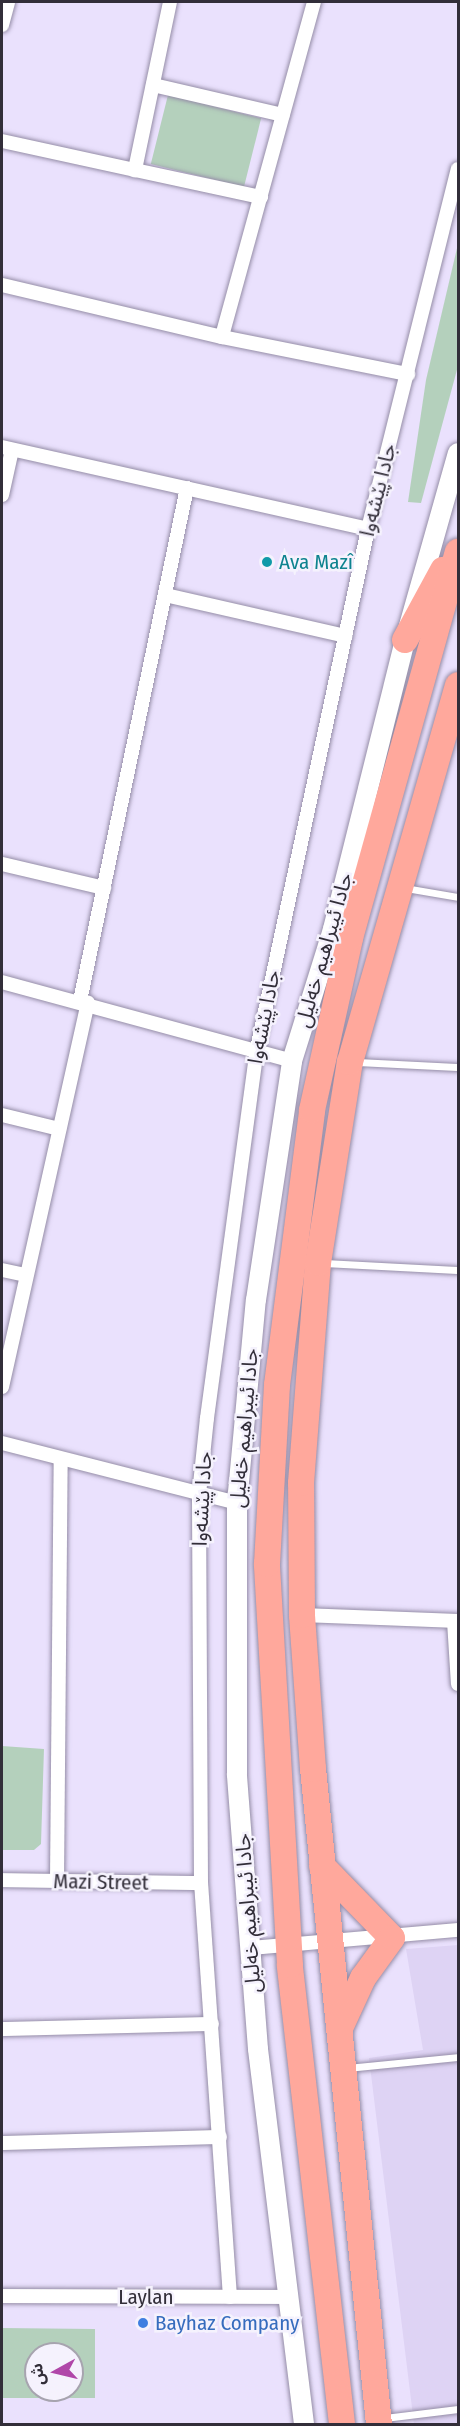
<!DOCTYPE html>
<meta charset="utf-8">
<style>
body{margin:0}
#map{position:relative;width:460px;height:2426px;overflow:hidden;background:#eae1fd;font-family:"Fira Sans Condensed","Noto Sans Arabic",sans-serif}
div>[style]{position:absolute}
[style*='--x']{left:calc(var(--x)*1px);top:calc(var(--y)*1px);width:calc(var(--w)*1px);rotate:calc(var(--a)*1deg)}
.built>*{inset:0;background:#ded3f4}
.green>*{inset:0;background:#b4d0bc;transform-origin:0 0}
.roads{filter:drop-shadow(0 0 2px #958da7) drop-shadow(0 0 2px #958da7)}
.lane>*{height:7px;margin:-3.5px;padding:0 3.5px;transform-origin:3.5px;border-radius:3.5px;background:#fff}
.street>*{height:14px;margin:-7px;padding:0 7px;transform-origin:7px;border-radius:7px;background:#fff}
.secondary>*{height:20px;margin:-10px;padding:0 10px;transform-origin:10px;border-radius:10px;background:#fff}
.highway>*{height:26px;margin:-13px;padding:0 13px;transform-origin:13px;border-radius:13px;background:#ffa89c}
.dots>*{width:16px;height:16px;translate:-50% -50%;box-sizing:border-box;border:3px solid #f5f2fd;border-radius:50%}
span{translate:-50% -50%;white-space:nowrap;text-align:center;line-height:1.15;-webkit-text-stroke:5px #f5f2fd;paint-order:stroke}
.street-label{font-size:21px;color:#322e39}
.culture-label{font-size:21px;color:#0d838f}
.left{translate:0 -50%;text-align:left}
.shop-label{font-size:21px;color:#366cbe}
.frame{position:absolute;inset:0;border:3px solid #322e39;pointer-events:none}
.north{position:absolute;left:24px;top:2342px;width:60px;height:60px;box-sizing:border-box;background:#f5f2fd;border:2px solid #a7a4af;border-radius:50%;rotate:262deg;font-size:16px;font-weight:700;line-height:24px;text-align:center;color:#322e39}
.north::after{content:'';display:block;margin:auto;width:21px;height:27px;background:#b047a9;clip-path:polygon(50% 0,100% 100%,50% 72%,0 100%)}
</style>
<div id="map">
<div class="built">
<div style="clip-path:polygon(458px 1945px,458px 2424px,414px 2424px,369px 2058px,423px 2050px,406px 1949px)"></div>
</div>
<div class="green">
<div style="left:168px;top:95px;width:96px;height:71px;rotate:14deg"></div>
<div style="clip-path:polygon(458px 244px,458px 366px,421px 503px,408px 502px,426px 380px)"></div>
<div style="clip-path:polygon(2px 1746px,44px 1749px,41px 1844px,34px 1850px,2px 1850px)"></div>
<div style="clip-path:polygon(evenodd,2px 2328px,95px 2329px,95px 2398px,2px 2398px,2px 2328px,36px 2354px,72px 2354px,72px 2390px,36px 2390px,36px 2354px)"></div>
</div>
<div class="roads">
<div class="lane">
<div style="--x:405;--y:888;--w:54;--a:9.6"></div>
<div style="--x:356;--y:1062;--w:102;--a:2.8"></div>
<div style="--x:323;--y:1263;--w:135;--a:3"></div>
<div style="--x:348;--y:2068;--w:111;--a:-5.7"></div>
<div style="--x:384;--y:2418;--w:75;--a:-6.9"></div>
</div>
<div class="street">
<div style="--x:170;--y:2;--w:172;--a:101.8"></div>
<div style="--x:135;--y:170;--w:129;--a:12.1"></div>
<div style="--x:314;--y:2;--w:347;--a:105.4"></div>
<div style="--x:222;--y:337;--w:190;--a:11.3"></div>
<div style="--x:2;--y:25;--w:24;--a:-75"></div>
<div style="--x:153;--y:85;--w:133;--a:13"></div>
<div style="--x:2;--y:141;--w:136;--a:12.3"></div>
<div style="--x:2;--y:285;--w:226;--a:13.3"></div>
<div style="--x:2;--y:447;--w:375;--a:12.6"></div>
<div style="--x:2;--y:495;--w:46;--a:-77.5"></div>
<div style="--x:165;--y:595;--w:185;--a:12.8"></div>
<div style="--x:2;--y:864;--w:105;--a:13.2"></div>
<div style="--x:2;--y:982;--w:301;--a:15.2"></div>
<div style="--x:80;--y:1001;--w:524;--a:-78.22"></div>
<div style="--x:2;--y:1115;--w:59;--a:13.8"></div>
<div style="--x:2;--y:1270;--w:24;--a:12"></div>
<div style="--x:2;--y:1387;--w:394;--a:-77.4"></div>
<div style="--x:2;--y:1443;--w:243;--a:14.3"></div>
<div style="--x:302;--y:1615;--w:156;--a:2.2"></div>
<div style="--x:454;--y:1621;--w:63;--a:86.4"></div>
<div style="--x:2;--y:1880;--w:199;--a:0.9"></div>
<div style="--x:57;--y:1881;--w:421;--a:-89.5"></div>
<div style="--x:251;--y:1948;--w:208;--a:-5"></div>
<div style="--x:2;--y:2029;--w:210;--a:-1.4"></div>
<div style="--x:2;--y:2143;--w:218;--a:-1.6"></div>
<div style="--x:2;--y:2296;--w:289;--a:0.2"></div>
<div style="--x:230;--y:2297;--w:415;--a:-94"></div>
<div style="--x:201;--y:1883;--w:389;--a:-90.3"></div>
<div style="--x:199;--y:1494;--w:76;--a:-84"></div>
<div style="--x:207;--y:1418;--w:372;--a:-82.3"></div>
<div style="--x:257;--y:1049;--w:532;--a:-77.95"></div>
<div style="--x:368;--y:529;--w:371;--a:-76"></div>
</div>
<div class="secondary">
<div style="--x:304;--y:2424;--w:378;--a:-97"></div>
<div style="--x:258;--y:2049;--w:276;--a:-94.4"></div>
<div style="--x:237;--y:1774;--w:271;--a:-90"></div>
<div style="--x:237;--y:1503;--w:204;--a:-84.7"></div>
<div style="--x:256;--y:1300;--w:242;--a:-81.4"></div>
<div style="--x:292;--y:1061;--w:138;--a:-72.7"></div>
<div style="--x:333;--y:929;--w:298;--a:-76"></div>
<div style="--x:405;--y:640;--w:194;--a:-74.2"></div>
</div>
<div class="highway">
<div style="--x:405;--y:640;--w:80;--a:-61.5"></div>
<div style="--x:322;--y:1866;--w:100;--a:45.8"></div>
<div style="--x:392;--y:1938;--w:49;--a:125.9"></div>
<div style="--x:363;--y:1978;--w:55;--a:114.7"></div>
<div style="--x:342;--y:2424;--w:462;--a:-96.5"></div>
<div style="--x:290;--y:1965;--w:402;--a:-93.3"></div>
<div style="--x:267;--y:1564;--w:179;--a:-86.8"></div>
<div style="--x:277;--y:1385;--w:277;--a:-82.7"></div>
<div style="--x:312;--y:1110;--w:176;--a:-77.5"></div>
<div style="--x:350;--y:938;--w:401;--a:-74.4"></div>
<div style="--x:379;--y:2424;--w:658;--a:-95.75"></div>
<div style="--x:313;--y:1769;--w:154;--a:-94.1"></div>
<div style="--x:302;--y:1615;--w:132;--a:-90.4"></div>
<div style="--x:301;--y:1483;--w:221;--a:-85.6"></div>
<div style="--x:318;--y:1263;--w:204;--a:-81"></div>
<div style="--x:350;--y:1062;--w:392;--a:-74"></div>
</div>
</div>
<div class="dots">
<div style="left:267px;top:562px;background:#0f9aa8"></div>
<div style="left:143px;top:2323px;background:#3f7fe0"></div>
</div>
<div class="street-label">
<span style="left:378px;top:490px;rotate:-76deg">جادا پێشەوا</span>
<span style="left:324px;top:950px;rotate:-74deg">جادا ئیبراهیم خەلیل</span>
<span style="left:264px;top:1017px;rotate:-79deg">جادا پێشەوا</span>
<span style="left:244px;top:1428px;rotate:-85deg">جادا ئیبراهیم خەلیل</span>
<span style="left:202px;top:1499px;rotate:-87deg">جادا پێشەوا</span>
<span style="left:101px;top:1882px;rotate:1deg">Mazi Street</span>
<span style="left:248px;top:1913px;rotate:-94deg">جادا ئیبراهیم خەلیل</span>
<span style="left:146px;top:2297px">Laylan</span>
</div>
<div class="culture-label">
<span class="left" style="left:279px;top:562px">Ava Mazî</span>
</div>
<div class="shop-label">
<span class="left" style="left:155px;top:2323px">Bayhaz Company</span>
</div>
<div class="frame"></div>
<div class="north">ش</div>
</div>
